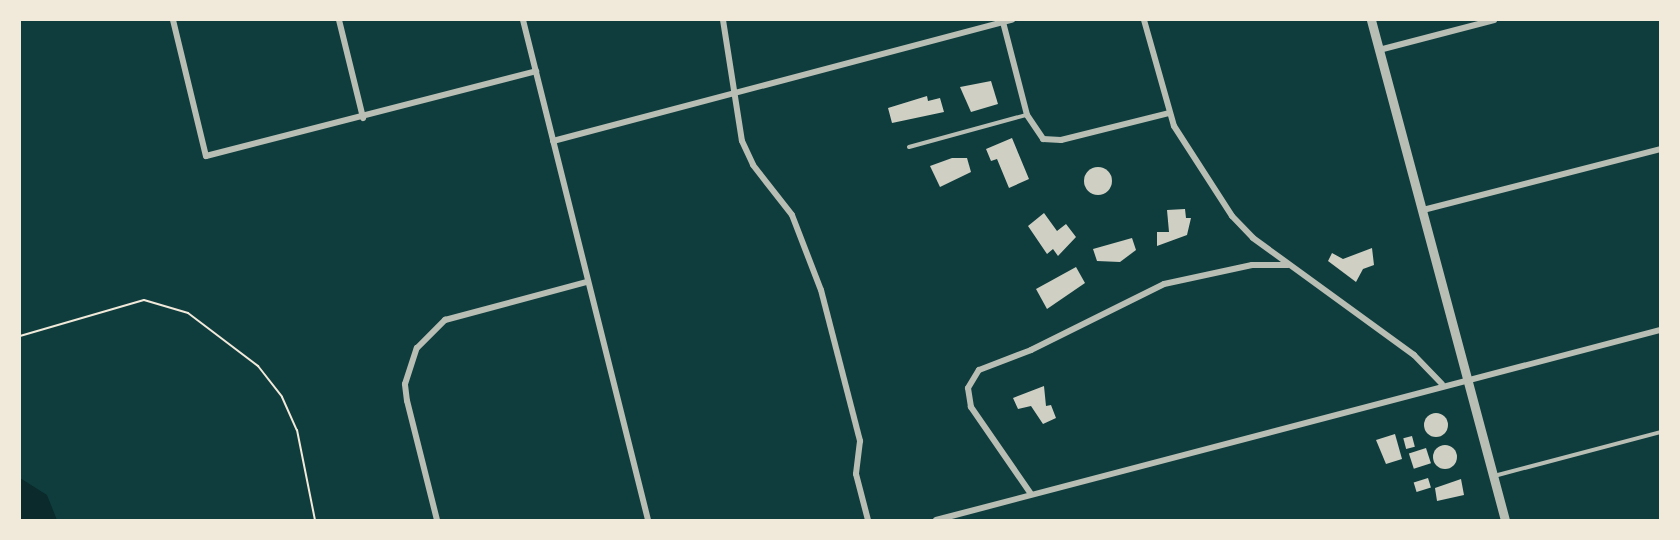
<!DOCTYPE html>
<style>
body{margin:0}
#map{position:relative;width:1680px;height:540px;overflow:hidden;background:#0f3d3e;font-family:Lato,sans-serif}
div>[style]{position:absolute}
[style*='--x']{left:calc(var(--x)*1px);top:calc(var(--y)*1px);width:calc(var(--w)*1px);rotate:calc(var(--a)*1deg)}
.water>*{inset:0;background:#0a2a2b}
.building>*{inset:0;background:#cfcfc3;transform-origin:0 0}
.round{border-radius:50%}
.path>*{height:2px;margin:-1px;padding:0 1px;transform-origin:1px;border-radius:1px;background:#f1e9da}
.service>*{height:4px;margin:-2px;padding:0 2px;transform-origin:2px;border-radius:2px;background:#b8beb3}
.minor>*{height:6px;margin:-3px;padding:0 3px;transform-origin:3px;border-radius:3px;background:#b8beb3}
.tertiary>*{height:9px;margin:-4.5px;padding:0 4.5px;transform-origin:4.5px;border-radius:4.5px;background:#b8beb3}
span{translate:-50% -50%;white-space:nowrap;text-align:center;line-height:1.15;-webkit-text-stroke:4.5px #f1e9da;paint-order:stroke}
.frame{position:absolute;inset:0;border:21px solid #f1e9da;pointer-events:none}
</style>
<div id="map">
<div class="water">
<div style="clip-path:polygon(20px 478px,47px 495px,57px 520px,20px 520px)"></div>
</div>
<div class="building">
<div style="clip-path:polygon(991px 81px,998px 104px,971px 112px,960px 87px)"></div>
<div style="clip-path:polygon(927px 96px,928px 101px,940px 98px,944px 112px,892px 123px,888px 108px)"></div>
<div style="clip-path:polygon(1012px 138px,1029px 179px,1009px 188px,997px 159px,991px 161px,986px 149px)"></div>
<div style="clip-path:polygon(952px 158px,967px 158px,971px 172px,940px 187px,930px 166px)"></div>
<div class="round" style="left:1084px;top:167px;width:28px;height:28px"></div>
<div style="clip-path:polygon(1185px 209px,1186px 218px,1191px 218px,1187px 235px,1157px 246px,1157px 232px,1169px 232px,1167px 210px)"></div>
<div style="clip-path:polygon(1044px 213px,1057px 231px,1066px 224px,1076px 237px,1058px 256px,1053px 249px,1047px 254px,1028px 226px)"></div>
<div style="clip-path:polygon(1132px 238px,1136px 250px,1120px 262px,1097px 261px,1093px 249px)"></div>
<div style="clip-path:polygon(1372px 248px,1374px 265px,1363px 269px,1356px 282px,1328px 261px,1332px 253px,1343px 259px)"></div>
<div style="clip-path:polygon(1076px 267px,1085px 283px,1047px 309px,1036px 289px)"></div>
<div style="clip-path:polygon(1044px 386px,1046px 406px,1051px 405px,1056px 418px,1043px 424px,1031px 406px,1018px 409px,1013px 398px)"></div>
<div class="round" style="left:1424px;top:413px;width:24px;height:24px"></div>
<div style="clip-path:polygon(1395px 434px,1402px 459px,1386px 464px,1376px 440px)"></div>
<div style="left:1412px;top:436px;width:11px;height:9px;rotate:75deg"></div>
<div class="round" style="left:1433px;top:445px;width:24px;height:24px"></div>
<div style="left:1426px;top:448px;width:16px;height:18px;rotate:72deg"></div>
<div style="left:1428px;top:478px;width:10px;height:15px;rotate:73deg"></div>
<div style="clip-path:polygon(1461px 479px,1464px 495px,1437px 501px,1435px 488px)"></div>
</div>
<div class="path">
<div style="--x:20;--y:336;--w:129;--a:-16.2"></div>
<div style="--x:144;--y:300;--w:46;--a:16.5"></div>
<div style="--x:188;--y:313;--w:88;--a:37.1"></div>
<div style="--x:258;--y:366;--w:39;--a:52"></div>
<div style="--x:282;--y:397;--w:36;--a:66"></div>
<div style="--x:297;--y:430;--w:92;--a:78.7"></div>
</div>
<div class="service">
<div style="--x:909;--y:147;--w:121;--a:-15.3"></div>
<div style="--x:1494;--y:476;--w:172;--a:-14.8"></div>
</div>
<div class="minor">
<div style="--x:173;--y:20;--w:140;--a:76.4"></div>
<div style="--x:206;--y:156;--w:341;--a:-14.4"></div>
<div style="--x:339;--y:20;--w:101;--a:76.2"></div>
<div style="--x:523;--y:20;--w:515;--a:75.96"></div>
<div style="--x:723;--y:20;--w:122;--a:81.1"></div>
<div style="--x:742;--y:141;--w:26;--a:65"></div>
<div style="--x:753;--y:165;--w:63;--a:52"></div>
<div style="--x:792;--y:215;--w:80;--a:68.9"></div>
<div style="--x:821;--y:290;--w:156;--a:75.5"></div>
<div style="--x:860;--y:441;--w:33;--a:97"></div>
<div style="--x:856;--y:474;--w:48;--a:75.4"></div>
<div style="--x:1144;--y:20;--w:110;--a:74.2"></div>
<div style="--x:1174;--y:126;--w:107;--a:57.2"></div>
<div style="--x:1232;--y:216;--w:30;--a:46"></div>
<div style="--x:1253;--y:238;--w:199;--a:36"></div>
<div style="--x:1414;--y:355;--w:40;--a:46"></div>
<div style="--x:1003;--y:22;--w:96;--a:75.5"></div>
<div style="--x:1027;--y:115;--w:29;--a:56"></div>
<div style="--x:1043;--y:139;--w:18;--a:3"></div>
<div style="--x:1061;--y:140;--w:111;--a:-14"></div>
<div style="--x:1379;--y:50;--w:119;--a:-14.6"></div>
<div style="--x:553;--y:141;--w:475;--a:-14.8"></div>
<div style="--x:1423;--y:210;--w:245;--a:-14.4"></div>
<div style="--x:1031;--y:494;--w:106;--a:-124.6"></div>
<div style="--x:971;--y:407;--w:19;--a:-99"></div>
<div style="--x:968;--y:388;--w:21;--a:-59"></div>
<div style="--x:979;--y:370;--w:56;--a:-21"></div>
<div style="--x:1031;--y:350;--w:148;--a:-26.4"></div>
<div style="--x:1164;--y:284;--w:90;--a:-12.2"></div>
<div style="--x:1252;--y:265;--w:36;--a:0"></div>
<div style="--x:437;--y:520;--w:123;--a:-104.1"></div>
<div style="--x:407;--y:401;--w:17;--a:-97"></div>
<div style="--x:405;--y:384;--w:38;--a:-72"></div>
<div style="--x:417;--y:348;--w:40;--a:-45"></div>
<div style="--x:445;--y:320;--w:147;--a:-15"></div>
<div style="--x:936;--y:520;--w:749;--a:-14.7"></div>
</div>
<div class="tertiary">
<div style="--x:1371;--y:20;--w:518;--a:75"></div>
</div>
<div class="frame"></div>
</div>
